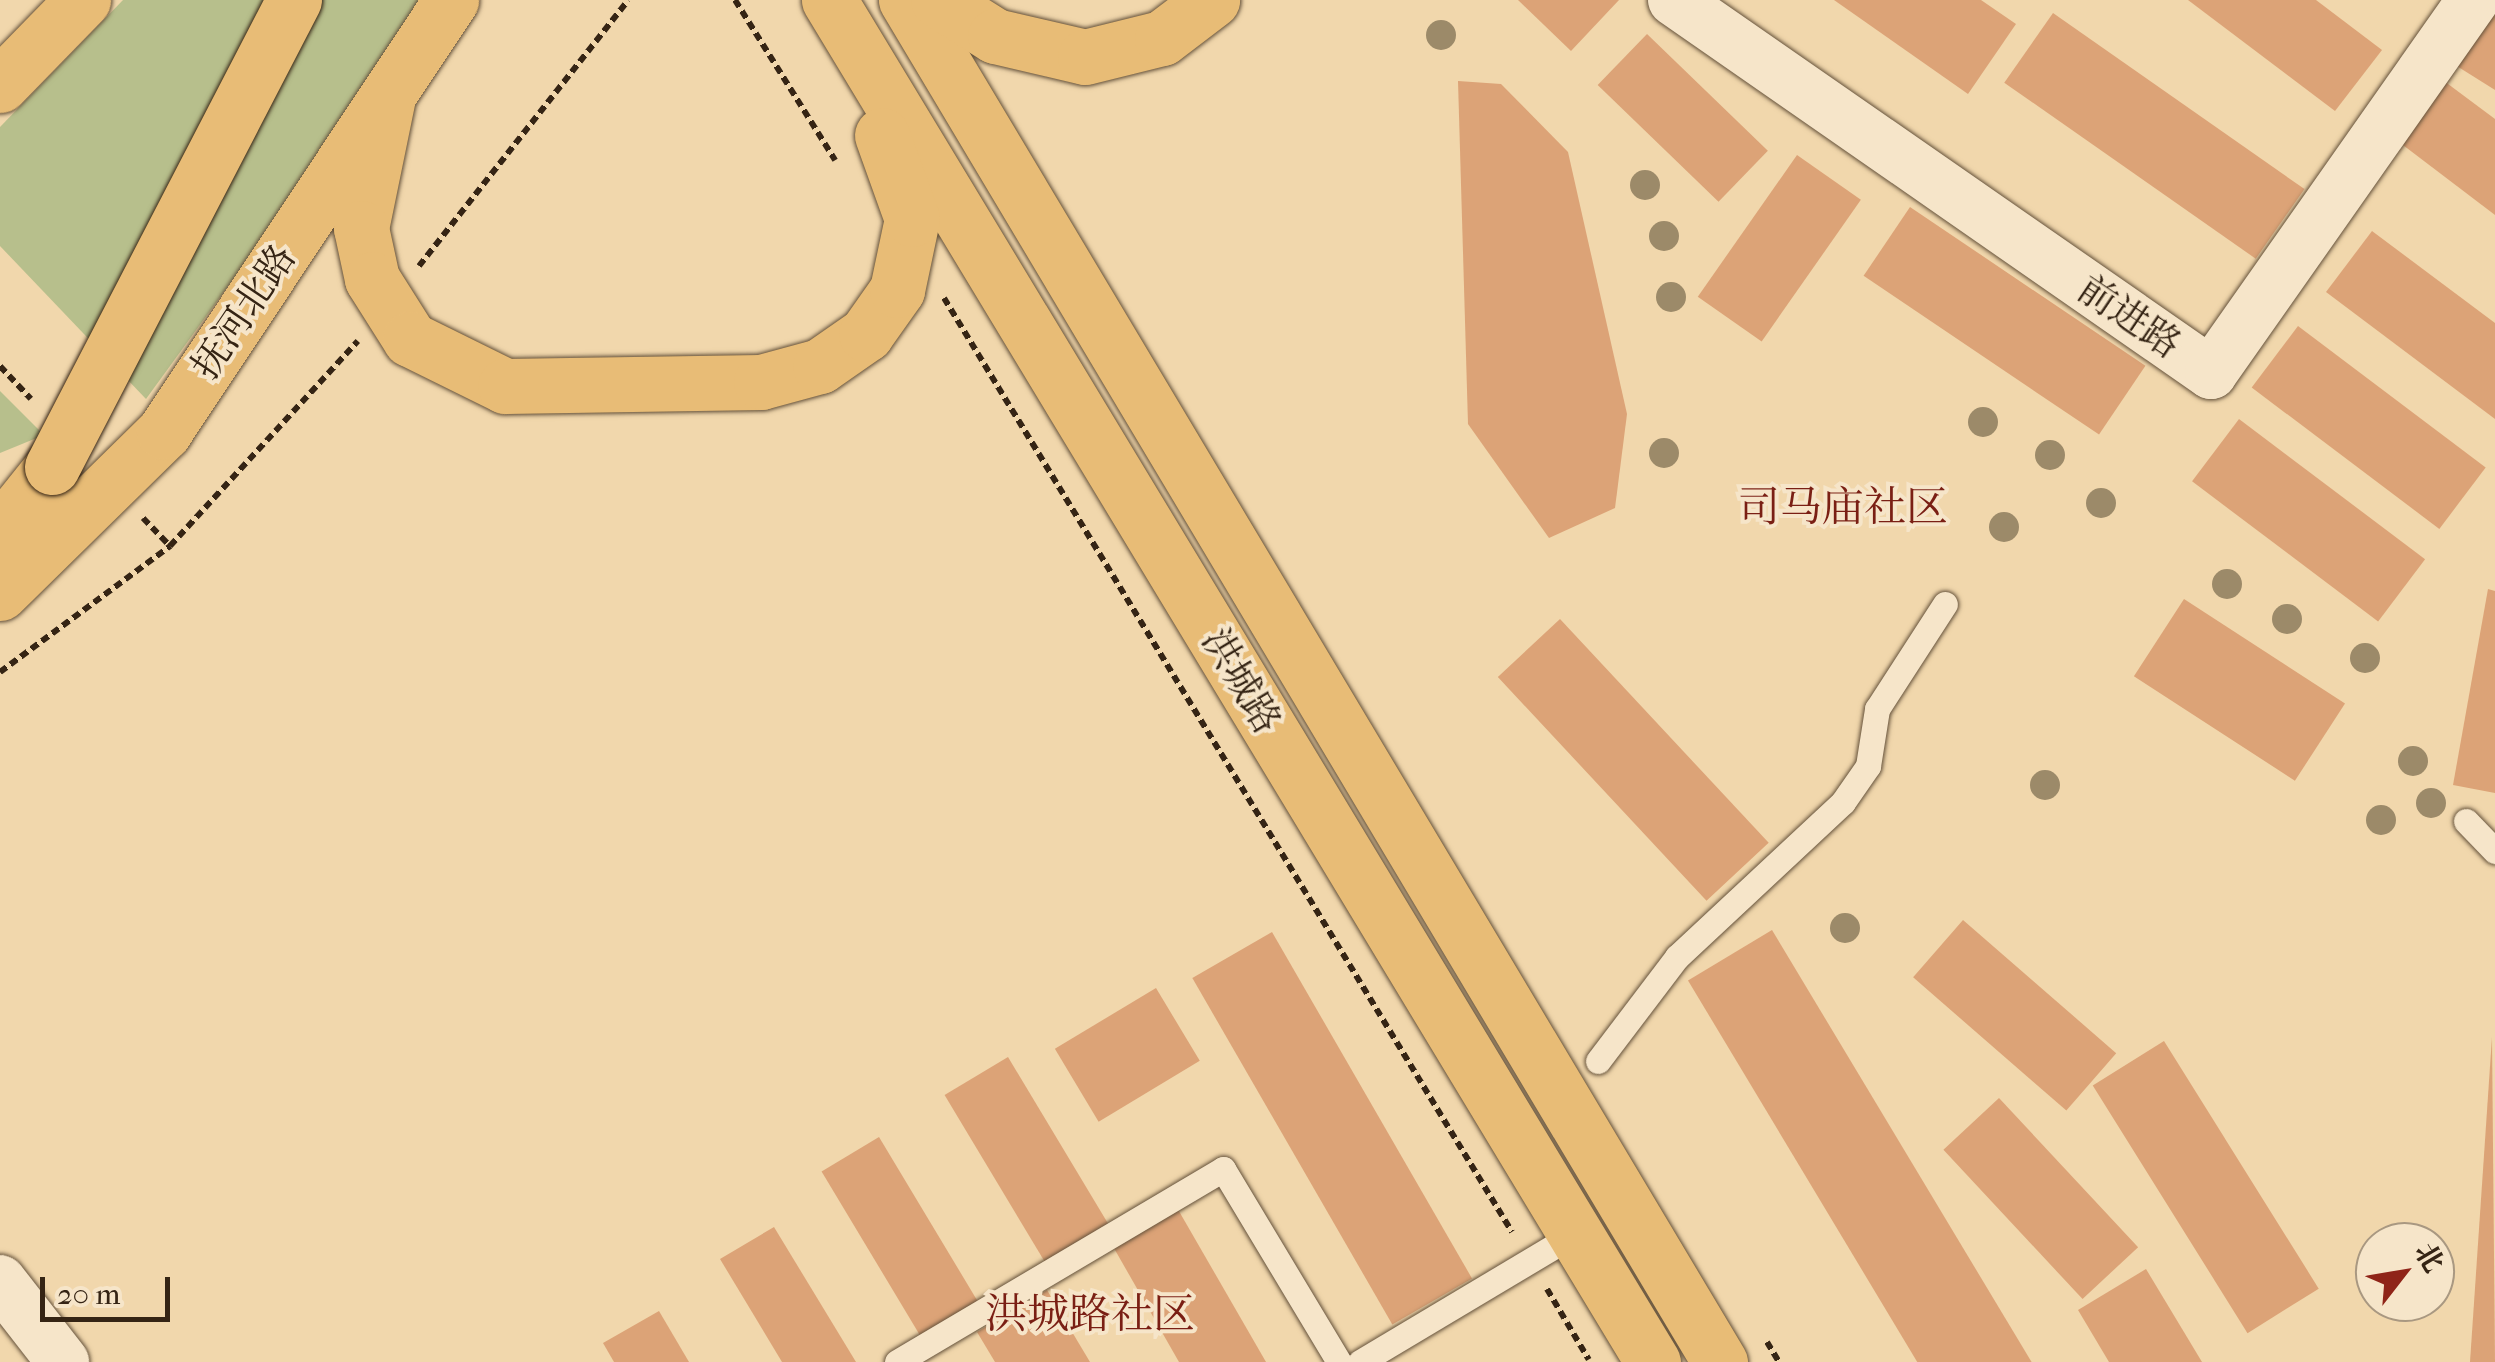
<!DOCTYPE html>
<meta charset="utf-8">
<style>
body{margin:0}
#map{position:relative;width:2495px;height:1362px;overflow:hidden;background:#f1d7ac;font-family:"IM FELL French Canon","Noto Serif SC",serif}
div>[style]{position:absolute}
[style*='--x']{left:calc(var(--x)*1px);top:calc(var(--y)*1px);width:calc(var(--w)*1px);rotate:calc(var(--a)*1deg)}
.green>*{inset:0;background:#b7bf8c}
.building>*{inset:0;background:#dca377;transform-origin:0 0}
.path>*{height:6px;margin-top:-3px;transform-origin:0;background:repeating-linear-gradient(90deg,#352414 0 8px,transparent 0 13px)}
.roads{filter:drop-shadow(0 0 2px #64513a) drop-shadow(0 0 2px #64513a)}
.service>*{height:25px;margin:-12.5px;padding:0 12.5px;transform-origin:12.5px;border-radius:12.5px;background:#f6e5c9}
.minor>*{height:52px;margin:-26px;padding:0 26px;transform-origin:26px;border-radius:26px;background:#f6e5c9}
.primary>*{height:55px;margin:-27.5px;padding:0 27.5px;transform-origin:27.5px;border-radius:27.5px;background:#e8bc76}
.trunk>*{height:55px;margin:-27.5px;padding:0 27.5px;transform-origin:27.5px;border-radius:27.5px;background:#e8bc76}
.bridges{filter:drop-shadow(0 0 2px #352414) drop-shadow(0 0 2px #352414)}
.primary-bridge>*{height:55px;margin:-27.5px;padding:0 27.5px;transform-origin:27.5px;border-radius:27.5px;background:#e8bc76}
.trees>*{width:30px;height:30px;margin:-15px;border-radius:50%;background:#9c8a69}
span{translate:-50% -50%;white-space:nowrap;text-align:center;line-height:1.15;-webkit-text-stroke:8px #f6e5c9;paint-order:stroke}
.street-label{font-size:38px;color:#352414}
.quarter-label{font-size:42px;color:#7a1f14}
.north{position:absolute;left:2355px;top:1222px;width:100px;height:100px;box-sizing:border-box;background:#f6e5c9;border:2px solid #a99881;border-radius:50%;rotate:59deg;font-size:28px;font-weight:700;line-height:40px;text-align:center;color:#352414}
.north::after{content:'';display:block;margin:auto;width:35px;height:45px;background:#8f2418;clip-path:polygon(50% 0,100% 100%,50% 72%,0 100%)}
.scale{position:absolute;left:40px;top:1277px;width:130px;height:45px;box-sizing:border-box;border:5px solid #352414;border-top:0;padding-left:12px;font-size:30px;line-height:35px;white-space:nowrap;color:#352414;-webkit-text-stroke:8px #f6e5c9;paint-order:stroke}
</style>
<div id="map">
<div class="green">
<div style="clip-path:polygon(123px 0,436px 0,146px 399px,0 246px,0 127px)"></div>
<div style="clip-path:polygon(0 391px,44px 435px,0 453px)"></div>
</div>
<div class="building">
<div style="clip-path:polygon(1518px 0,1619px 0,1571px 51px)"></div>
<div style="clip-path:polygon(1834px 0,1981px 0,2016px 24px,1968px 94px)"></div>
<div style="clip-path:polygon(2188px 0,2316px 0,2382px 50px,2335px 111px)"></div>
<div style="clip-path:polygon(2495px 7px,2495px 90px,2452px 63px)"></div>
<div style="left:2053px;top:13px;width:307px;height:85px;rotate:35deg"></div>
<div style="left:1647px;top:34px;width:168px;height:71px;rotate:44deg"></div>
<div style="clip-path:polygon(2440px 78px,2495px 119px,2495px 215px,2395px 139px)"></div>
<div style="clip-path:polygon(1458px 81px,1501px 84px,1568px 152px,1627px 414px,1615px 508px,1549px 538px,1468px 424px)"></div>
<div style="left:1797px;top:155px;width:78px;height:173px;rotate:35deg"></div>
<div style="left:1910px;top:207px;width:284px;height:83px;rotate:34deg"></div>
<div style="clip-path:polygon(2372px 231px,2495px 323px,2495px 419px,2326px 292px)"></div>
<div style="left:2298px;top:326px;width:235px;height:77px;rotate:37deg"></div>
<div style="left:2239px;top:419px;width:233px;height:78px;rotate:37deg"></div>
<div style="clip-path:polygon(2488px 589px,2495px 591px,2495px 793px,2453px 785px)"></div>
<div style="left:2184px;top:599px;width:192px;height:92px;rotate:33deg"></div>
<div style="left:1560px;top:619px;width:306px;height:85px;rotate:47deg"></div>
<div style="left:1963px;top:920px;width:203px;height:76px;rotate:41deg"></div>
<div style="left:1772px;top:930px;width:504px;height:98px;rotate:59deg"></div>
<div style="left:1272px;top:932px;width:400px;height:92px;rotate:60deg"></div>
<div style="left:1156px;top:988px;width:85px;height:118px;rotate:59deg"></div>
<div style="clip-path:polygon(2492px 1037px,2495px 1362px,2470px 1362px)"></div>
<div style="left:2164px;top:1041px;width:292px;height:84px;rotate:58deg"></div>
<div style="left:1008px;top:1057px;width:198px;height:74px;rotate:59deg"></div>
<div style="left:1999px;top:1098px;width:204px;height:76px;rotate:47deg"></div>
<div style="left:879px;top:1137px;width:193px;height:67px;rotate:59deg"></div>
<div style="clip-path:polygon(1176px 1206px,1266px 1362px,1179px 1362px,1111px 1243px)"></div>
<div style="clip-path:polygon(774px 1227px,856px 1362px,782px 1362px,720px 1259px)"></div>
<div style="clip-path:polygon(2146px 1269px,2202px 1362px,2109px 1362px,2078px 1310px)"></div>
<div style="clip-path:polygon(1047px 1290px,1090px 1362px,995px 1362px,977px 1332px)"></div>
<div style="clip-path:polygon(659px 1311px,689px 1362px,614px 1362px,603px 1343px)"></div>
</div>
<div class="path">
<div style="--x:735;--y:0;--w:189;--a:58"></div>
<div style="--x:419;--y:266;--w:338;--a:-51.8"></div>
<div style="--x:944;--y:298;--w:1093;--a:58.69"></div>
<div style="--x:0;--y:366;--w:45;--a:46.8"></div>
<div style="--x:143;--y:518;--w:39;--a:46"></div>
<div style="--x:0;--y:672;--w:212;--a:-36.5"></div>
<div style="--x:170;--y:546;--w:278;--a:-47.5"></div>
<div style="--x:1547;--y:1289;--w:82;--a:59.4"></div>
<div style="--x:1767;--y:1342;--w:23;--a:59"></div>
</div>
<div class="roads">
<div class="service">
<div style="--x:2466;--y:821;--w:42;--a:46"></div>
<div style="--x:1598;--y:1061;--w:131;--a:-52.8"></div>
<div style="--x:1677;--y:957;--w:227;--a:-43"></div>
<div style="--x:1843;--y:802;--w:44;--a:-55.2"></div>
<div style="--x:1868;--y:766;--w:58;--a:-81"></div>
<div style="--x:1877;--y:709;--w:125;--a:-57.1"></div>
<div style="--x:897;--y:1362;--w:379;--a:-30.6"></div>
<div style="--x:1223;--y:1169;--w:225;--a:59"></div>
<div style="--x:1360;--y:1362;--w:250;--a:-30.8"></div>
</div>
<div class="minor">
<div style="--x:1674;--y:0;--w:654;--a:34.78"></div>
<div style="--x:2211;--y:373;--w:456;--a:-54.9"></div>
<div style="--x:0;--y:1281;--w:103;--a:52.1"></div>
</div>
<div class="primary">
<div style="--x:829;--y:0;--w:1592;--a:58.83"></div>
<div style="--x:906;--y:0;--w:1587;--a:59.14"></div>
<div style="--x:0;--y:85;--w:119;--a:-45.7"></div>
<div style="--x:388;--y:97;--w:134;--a:101.6"></div>
<div style="--x:361;--y:228;--w:52;--a:77.8"></div>
<div style="--x:372;--y:279;--w:71;--a:57.7"></div>
<div style="--x:410;--y:339;--w:106;--a:26.3"></div>
<div style="--x:505;--y:386;--w:256;--a:-0.9"></div>
<div style="--x:761;--y:382;--w:61;--a:-15.2"></div>
<div style="--x:820;--y:366;--w:56;--a:-34.8"></div>
<div style="--x:866;--y:334;--w:54;--a:-54.8"></div>
<div style="--x:897;--y:290;--w:73;--a:-78.1"></div>
<div style="--x:912;--y:219;--w:89;--a:-109.7"></div>
<div style="--x:0;--y:532;--w:83;--a:-51.3"></div>
</div>
<div class="trunk">
<div style="--x:938;--y:0;--w:67;--a:32.3"></div>
<div style="--x:995;--y:36;--w:92;--a:13.1"></div>
<div style="--x:1085;--y:57;--w:79;--a:-13.9"></div>
<div style="--x:1162;--y:38;--w:63;--a:-37.2"></div>
<div style="--x:0;--y:593;--w:230;--a:-44.5"></div>
<div style="--x:164;--y:432;--w:519;--a:-56.4"></div>
</div>
</div>
<div class="bridges">
<div class="primary-bridge">
<div style="--x:52;--y:467;--w:526;--a:-62.61"></div>
</div>
</div>
<div class="trees">
<div style="left:1441px;top:35px"></div>
<div style="left:1645px;top:185px"></div>
<div style="left:1664px;top:236px"></div>
<div style="left:1671px;top:297px"></div>
<div style="left:1983px;top:422px"></div>
<div style="left:1664px;top:453px"></div>
<div style="left:2050px;top:455px"></div>
<div style="left:2101px;top:503px"></div>
<div style="left:2004px;top:527px"></div>
<div style="left:2227px;top:584px"></div>
<div style="left:2287px;top:619px"></div>
<div style="left:2365px;top:658px"></div>
<div style="left:2413px;top:761px"></div>
<div style="left:2045px;top:785px"></div>
<div style="left:2431px;top:803px"></div>
<div style="left:2381px;top:820px"></div>
<div style="left:1845px;top:928px"></div>
</div>
<div class="street-label">
<span style="left:244px;top:312px;rotate:-56deg">抚河北路</span>
<span style="left:2129px;top:317px;rotate:34deg">前进路</span>
<span style="left:1241px;top:681px;rotate:59deg">洪城路</span>
</div>
<div class="quarter-label">
<span style="left:1843px;top:508px">司马庙社区</span>
<span style="left:1090px;top:1315px">洪城路社区</span>
</div>
<div class="north">北</div>
<div class="scale">20 m</div>
</div>
